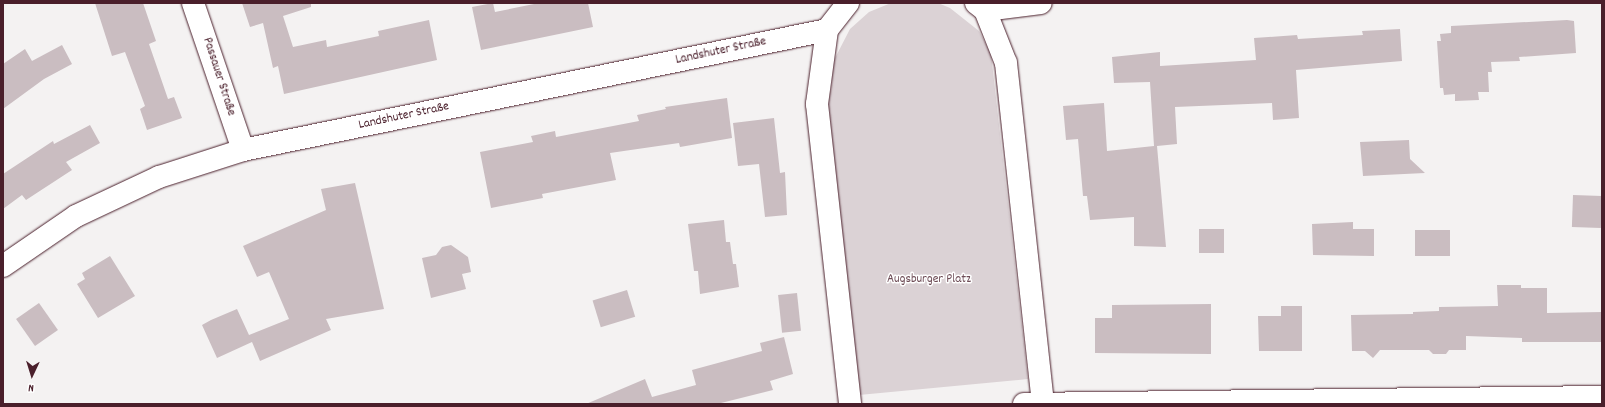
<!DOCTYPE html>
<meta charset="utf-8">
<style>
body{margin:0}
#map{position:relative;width:1605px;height:407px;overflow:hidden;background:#f4f2f2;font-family:Dekko,sans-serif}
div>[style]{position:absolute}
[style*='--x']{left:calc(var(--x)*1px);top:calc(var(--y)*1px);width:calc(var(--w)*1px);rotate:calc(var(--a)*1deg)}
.green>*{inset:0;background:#dbd2d5}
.building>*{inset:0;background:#cabdc1;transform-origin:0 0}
.roads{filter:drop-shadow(0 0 1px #4a1f2b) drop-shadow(0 0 1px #4a1f2b)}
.minor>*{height:22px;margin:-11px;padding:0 11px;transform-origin:11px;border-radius:11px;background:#fff}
span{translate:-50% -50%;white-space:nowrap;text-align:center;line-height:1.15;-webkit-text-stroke:3px #fff;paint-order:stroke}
.street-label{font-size:13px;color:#4a1f2b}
.park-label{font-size:13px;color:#6e4c56}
.frame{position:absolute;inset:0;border:4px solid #4a1f2b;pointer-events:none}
.north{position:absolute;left:12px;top:355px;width:40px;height:40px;-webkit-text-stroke:3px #fff;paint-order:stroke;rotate:184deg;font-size:11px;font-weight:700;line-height:16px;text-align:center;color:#4a1f2b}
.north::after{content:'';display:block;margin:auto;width:14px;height:18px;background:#4a1f2b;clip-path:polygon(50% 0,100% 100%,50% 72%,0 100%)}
</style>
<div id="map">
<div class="green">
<div style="clip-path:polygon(891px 3px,938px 3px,950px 8px,979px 31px,991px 54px,1028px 379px,859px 395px,823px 105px,831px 90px,833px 62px,850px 29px,869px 12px)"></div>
</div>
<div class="building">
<div style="clip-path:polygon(95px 3px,143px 3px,156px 41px,149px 44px,158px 70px,168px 99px,174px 97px,182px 118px,147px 130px,140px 109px,145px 106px,125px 52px,112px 56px)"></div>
<div style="clip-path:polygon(242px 3px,311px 3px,311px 7px,283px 16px,293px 47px,326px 40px,327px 47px,379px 36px,378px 31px,429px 20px,437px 60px,284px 94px,278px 66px,273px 68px,263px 23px,250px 27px)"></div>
<div style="clip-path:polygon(493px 3px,495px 12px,539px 3px,588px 3px,593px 27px,481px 50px,472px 7px)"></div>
<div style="clip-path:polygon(1567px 20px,1574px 21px,1576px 53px,1519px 57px,1520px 61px,1491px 62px,1492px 72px,1488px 72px,1489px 92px,1478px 92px,1479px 100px,1455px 101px,1455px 94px,1444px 95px,1443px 88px,1440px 88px,1437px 41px,1441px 41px,1440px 34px,1451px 33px,1451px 26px)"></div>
<div style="clip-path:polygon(1400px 29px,1402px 61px,1296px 70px,1299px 118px,1273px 120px,1272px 103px,1175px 107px,1177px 144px,1157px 146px,1166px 247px,1134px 246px,1134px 217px,1090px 220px,1087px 196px,1083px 196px,1078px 139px,1066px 140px,1063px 106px,1104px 103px,1107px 151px,1154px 146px,1150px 82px,1114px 83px,1112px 57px,1160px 52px,1160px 66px,1256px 60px,1254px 38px,1297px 35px,1298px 39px,1363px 35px,1362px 31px)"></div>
<div style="clip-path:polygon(62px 45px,72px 64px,44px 79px,3px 109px,3px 64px,25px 49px,32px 61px)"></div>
<div style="clip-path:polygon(727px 98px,732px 138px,680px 147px,679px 143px,610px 153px,616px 180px,542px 194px,543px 198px,491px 208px,480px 152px,533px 142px,531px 136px,555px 131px,556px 137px,639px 121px,637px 115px,666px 109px,665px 107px)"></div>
<div style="clip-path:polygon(774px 118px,780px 173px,785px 172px,787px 215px,765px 217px,759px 164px,738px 166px,733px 123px)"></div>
<div style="clip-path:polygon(90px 125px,100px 143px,66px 162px,72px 170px,26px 200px,22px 195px,3px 209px,3px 174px,53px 141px,54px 144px)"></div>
<div style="clip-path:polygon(1409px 140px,1410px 159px,1425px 173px,1363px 176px,1360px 142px)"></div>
<div style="clip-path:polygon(355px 183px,384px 309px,326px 319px,331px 330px,260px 361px,252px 342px,217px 358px,202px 325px,211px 320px,237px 309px,249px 335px,289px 319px,269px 272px,257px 277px,243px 246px,326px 210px,321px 189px)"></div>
<div style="left:1573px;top:195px;width:29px;height:32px;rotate:2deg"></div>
<div style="clip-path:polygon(724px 220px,726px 242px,730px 242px,733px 264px,736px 264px,739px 287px,700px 294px,698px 271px,694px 271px,688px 224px)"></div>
<div style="clip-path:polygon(1353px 222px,1353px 229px,1374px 229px,1374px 256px,1313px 255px,1312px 224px)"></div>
<div style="left:1224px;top:229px;width:24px;height:25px;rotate:90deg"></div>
<div style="left:1450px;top:230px;width:26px;height:35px;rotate:90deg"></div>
<div style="clip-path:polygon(451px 245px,468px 257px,471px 272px,462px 274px,466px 289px,431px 298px,422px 258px,436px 255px,442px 247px)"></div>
<div style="clip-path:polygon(110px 256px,135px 296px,98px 318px,77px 284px,85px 279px,82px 273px)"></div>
<div style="clip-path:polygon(1497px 285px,1521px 285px,1521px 288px,1547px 288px,1547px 313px,1602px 312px,1602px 342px,1522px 342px,1522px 338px,1466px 336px,1466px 350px,1449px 350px,1446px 354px,1433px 354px,1429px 350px,1380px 350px,1373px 358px,1365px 351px,1352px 351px,1351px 315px,1413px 314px,1413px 312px,1439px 311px,1439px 307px,1498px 306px)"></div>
<div style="left:627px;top:290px;width:28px;height:36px;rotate:73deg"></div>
<div style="left:797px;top:293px;width:38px;height:19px;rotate:84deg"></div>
<div style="left:39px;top:303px;width:33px;height:28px;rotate:55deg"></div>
<div style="clip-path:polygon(1211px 304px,1211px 354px,1095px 353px,1095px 318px,1112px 318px,1112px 305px)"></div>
<div style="clip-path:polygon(1281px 306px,1302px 306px,1302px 351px,1259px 351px,1258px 316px,1281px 316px)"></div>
<div style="clip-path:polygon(784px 337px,793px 374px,770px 381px,773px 390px,717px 404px,586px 404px,645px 379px,652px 397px,696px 385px,692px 370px,762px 351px,760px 343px)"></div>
</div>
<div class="roads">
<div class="minor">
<div style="--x:193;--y:3;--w:155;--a:71.2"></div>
<div style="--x:848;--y:3;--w:34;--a:128"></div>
<div style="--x:827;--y:30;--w:75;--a:97.7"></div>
<div style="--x:817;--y:104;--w:302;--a:83.7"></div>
<div style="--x:976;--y:3;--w:11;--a:38"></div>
<div style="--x:985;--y:10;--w:57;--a:68.4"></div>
<div style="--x:1006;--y:63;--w:341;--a:83.8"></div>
<div style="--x:985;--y:10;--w:56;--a:-7.1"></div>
<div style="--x:3;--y:266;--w:88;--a:-34.4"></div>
<div style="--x:76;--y:216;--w:92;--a:-25.2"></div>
<div style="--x:159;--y:177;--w:88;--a:-17.8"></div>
<div style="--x:243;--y:150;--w:596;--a:-11.61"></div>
<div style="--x:1024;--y:404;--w:578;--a:-0.69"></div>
</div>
</div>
<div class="street-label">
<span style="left:721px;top:52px;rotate:-12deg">Landshuter Straße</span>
<span style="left:218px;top:77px;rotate:72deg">Passauer Straße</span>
<span style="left:404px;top:117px;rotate:-12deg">Landshuter Straße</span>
</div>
<div class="park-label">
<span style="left:929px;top:280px">Augsburger Platz</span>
</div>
<div class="frame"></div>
<div class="north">N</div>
</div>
